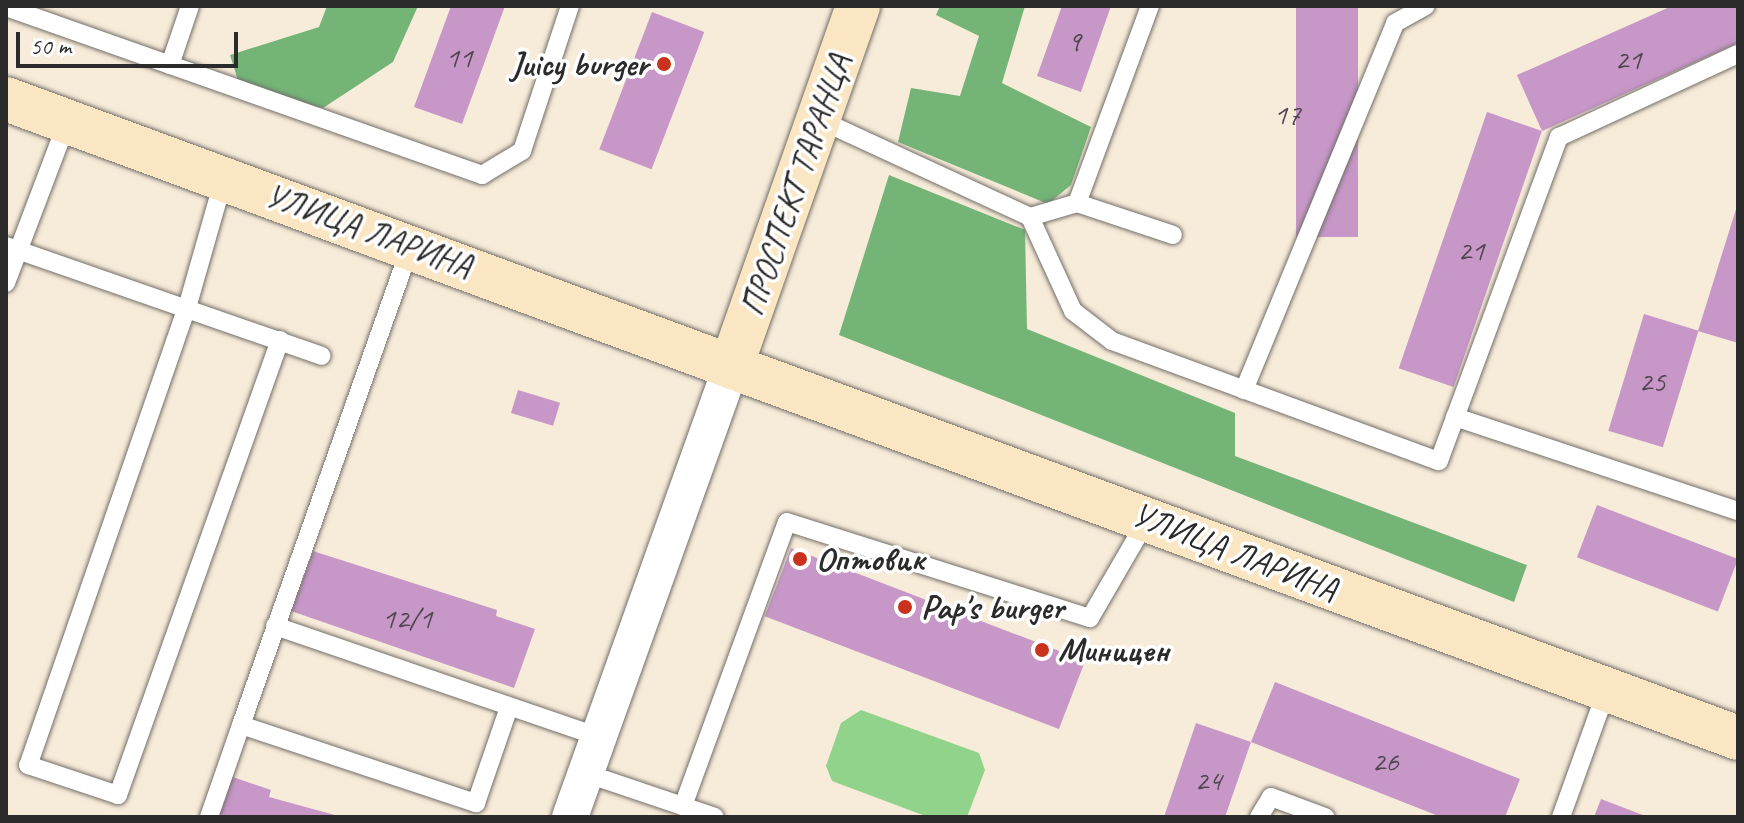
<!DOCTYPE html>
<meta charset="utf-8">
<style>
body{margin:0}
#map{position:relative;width:1744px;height:823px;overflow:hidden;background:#f7ebd9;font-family:Caveat,sans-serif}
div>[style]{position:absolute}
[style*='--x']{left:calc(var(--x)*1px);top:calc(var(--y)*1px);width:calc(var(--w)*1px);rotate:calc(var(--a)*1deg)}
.green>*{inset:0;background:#91d38b}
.forest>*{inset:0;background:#74b577}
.building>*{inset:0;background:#c797c8;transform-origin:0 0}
.roads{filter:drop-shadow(0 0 2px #726e68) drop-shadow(0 0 2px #726e68)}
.lane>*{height:18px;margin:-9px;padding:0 9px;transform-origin:9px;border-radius:9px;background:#fff}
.street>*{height:36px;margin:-18px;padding:0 18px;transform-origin:18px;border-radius:18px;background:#fff}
.secondary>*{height:44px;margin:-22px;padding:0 22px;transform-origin:22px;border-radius:22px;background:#fbe6c4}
.dots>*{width:22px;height:22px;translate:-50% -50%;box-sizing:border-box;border:4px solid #fff;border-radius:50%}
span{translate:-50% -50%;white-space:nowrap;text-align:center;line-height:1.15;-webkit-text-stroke:7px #fff;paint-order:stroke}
.number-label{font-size:30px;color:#524652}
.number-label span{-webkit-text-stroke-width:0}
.poi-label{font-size:34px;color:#2b2b2b;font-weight:700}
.right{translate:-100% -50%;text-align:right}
.left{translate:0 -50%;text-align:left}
.street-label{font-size:34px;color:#2b2b2b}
.frame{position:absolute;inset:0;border:8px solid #2b2b2b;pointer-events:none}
.scale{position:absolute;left:16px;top:32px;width:222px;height:36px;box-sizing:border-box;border:4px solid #2b2b2b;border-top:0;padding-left:10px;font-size:24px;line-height:28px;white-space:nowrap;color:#2b2b2b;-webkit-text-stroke:6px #fff;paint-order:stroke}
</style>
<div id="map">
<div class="green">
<div style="clip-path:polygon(861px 710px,979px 753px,985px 770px,967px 817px,928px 817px,832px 781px,826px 766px,841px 723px)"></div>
</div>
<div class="forest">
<div style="clip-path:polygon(327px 6px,418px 6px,393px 62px,323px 108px,241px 90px,230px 55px,319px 27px)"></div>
<div style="clip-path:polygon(940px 6px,1025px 6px,1002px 83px,1091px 127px,1071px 185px,1048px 204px,898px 142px,911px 88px,960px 96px,979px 36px,936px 15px)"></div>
<div style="clip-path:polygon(889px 175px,1025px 230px,1027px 329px,1235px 413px,1235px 456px,1527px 565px,1514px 602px,839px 335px)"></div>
</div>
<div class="building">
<div style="clip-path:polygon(451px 6px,505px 6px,462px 124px,414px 107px)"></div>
<div style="clip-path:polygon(1062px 6px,1111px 6px,1081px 92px,1037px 76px)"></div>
<div style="left:1296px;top:6px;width:62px;height:231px"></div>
<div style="clip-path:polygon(1672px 6px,1738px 6px,1738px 43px,1542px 131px,1517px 75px)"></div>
<div style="left:652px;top:12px;width:56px;height:147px;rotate:21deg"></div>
<div style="left:1487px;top:112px;width:58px;height:271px;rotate:19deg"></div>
<div style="clip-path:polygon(1737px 206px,1738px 206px,1738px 343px,1698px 331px)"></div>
<div style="left:1644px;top:314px;width:57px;height:122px;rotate:17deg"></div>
<div style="left:518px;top:390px;width:44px;height:24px;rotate:17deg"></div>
<div style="left:1597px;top:505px;width:151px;height:56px;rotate:21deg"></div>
<div style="left:791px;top:548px;width:315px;height:73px;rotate:21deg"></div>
<div style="clip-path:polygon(313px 551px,497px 610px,496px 616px,535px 629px,514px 688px,291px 611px)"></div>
<div style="clip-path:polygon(1275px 682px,1520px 779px,1505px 817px,1441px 817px,1251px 742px)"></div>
<div style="clip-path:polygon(1196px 723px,1251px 742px,1225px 817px,1164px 817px)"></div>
<div style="clip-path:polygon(227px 775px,271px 790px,269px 797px,342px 817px,212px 817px)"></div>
<div style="clip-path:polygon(1601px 799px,1648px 817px,1594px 817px)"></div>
</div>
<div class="roads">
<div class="lane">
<div style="--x:1150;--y:6;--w:210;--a:110.3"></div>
<div style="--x:1077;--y:203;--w:101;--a:18.4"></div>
<div style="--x:6;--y:7;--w:505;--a:19.44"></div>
<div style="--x:482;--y:175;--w:47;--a:-31"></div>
<div style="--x:522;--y:151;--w:153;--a:-71.7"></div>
<div style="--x:170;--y:65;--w:62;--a:-71.3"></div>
<div style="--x:818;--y:119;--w:234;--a:24.8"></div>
<div style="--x:1030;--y:217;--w:103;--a:65.4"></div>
<div style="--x:1073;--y:311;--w:49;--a:37.6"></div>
<div style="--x:1112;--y:341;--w:348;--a:20.2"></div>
<div style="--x:1439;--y:461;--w:346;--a:-69.7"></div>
<div style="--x:1559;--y:137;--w:197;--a:-24.9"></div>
<div style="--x:224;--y:178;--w:131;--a:105.9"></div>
<div style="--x:188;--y:304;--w:488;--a:109.1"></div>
<div style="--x:28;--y:765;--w:95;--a:18.4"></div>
<div style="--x:118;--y:795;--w:483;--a:-70.4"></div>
<div style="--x:1030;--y:217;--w:49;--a:-16.6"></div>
<div style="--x:6;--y:246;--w:334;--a:19.2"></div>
<div style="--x:6;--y:283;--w:172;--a:-69.2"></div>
<div style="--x:1244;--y:390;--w:397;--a:-67.6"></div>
<div style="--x:1395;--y:23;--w:35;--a:-29"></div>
<div style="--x:1455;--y:417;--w:298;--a:18.4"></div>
<div style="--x:275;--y:626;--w:340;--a:18.9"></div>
<div style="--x:241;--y:725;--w:506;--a:-70.49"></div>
<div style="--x:585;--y:773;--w:137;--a:18.7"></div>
<div style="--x:683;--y:806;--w:302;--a:-69.9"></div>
<div style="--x:787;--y:522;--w:318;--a:17.6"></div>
<div style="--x:1090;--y:618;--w:113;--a:-59.8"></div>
<div style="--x:209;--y:817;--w:97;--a:-70.8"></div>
<div style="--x:241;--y:725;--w:248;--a:18.4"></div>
<div style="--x:476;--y:803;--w:102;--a:-71"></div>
<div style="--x:1259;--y:817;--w:23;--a:-59"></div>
<div style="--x:1271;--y:797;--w:58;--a:20.3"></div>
<div style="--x:1561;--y:817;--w:133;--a:-70.2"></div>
</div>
<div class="street">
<div style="--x:570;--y:817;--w:481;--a:-70.3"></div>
</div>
<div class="secondary">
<div style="--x:6;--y:99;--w:1846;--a:20.25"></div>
<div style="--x:732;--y:364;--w:380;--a:-70.6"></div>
</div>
</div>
<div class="dots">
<div style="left:664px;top:64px;background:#c8321e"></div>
<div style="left:800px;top:559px;background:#c8321e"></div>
<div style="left:905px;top:607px;background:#c8321e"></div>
<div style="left:1042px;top:650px;background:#c8321e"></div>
</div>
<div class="number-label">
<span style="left:1074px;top:41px">9</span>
<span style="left:459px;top:57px">11</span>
<span style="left:1628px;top:59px">21</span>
<span style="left:1287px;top:114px">17</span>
<span style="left:1471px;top:250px">21</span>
<span style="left:1652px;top:381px">25</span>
<span style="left:407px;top:618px">12/1</span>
<span style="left:1385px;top:761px">26</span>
<span style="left:1208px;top:780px">24</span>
</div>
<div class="poi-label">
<span class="right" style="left:648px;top:64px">Juicy burger</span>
<span class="left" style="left:816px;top:559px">Оптовик</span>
<span class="left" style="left:921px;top:607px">Pap's burger</span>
<span class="left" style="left:1058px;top:650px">Миницен</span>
</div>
<div class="street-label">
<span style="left:795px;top:185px;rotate:-71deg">ПРОСПЕКТ ТАРАНЦА</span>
<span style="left:369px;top:230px;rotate:20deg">УЛИЦА ЛАРИНА</span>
<span style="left:1235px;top:551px;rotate:21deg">УЛИЦА ЛАРИНА</span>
</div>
<div class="frame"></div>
<div class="scale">50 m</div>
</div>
